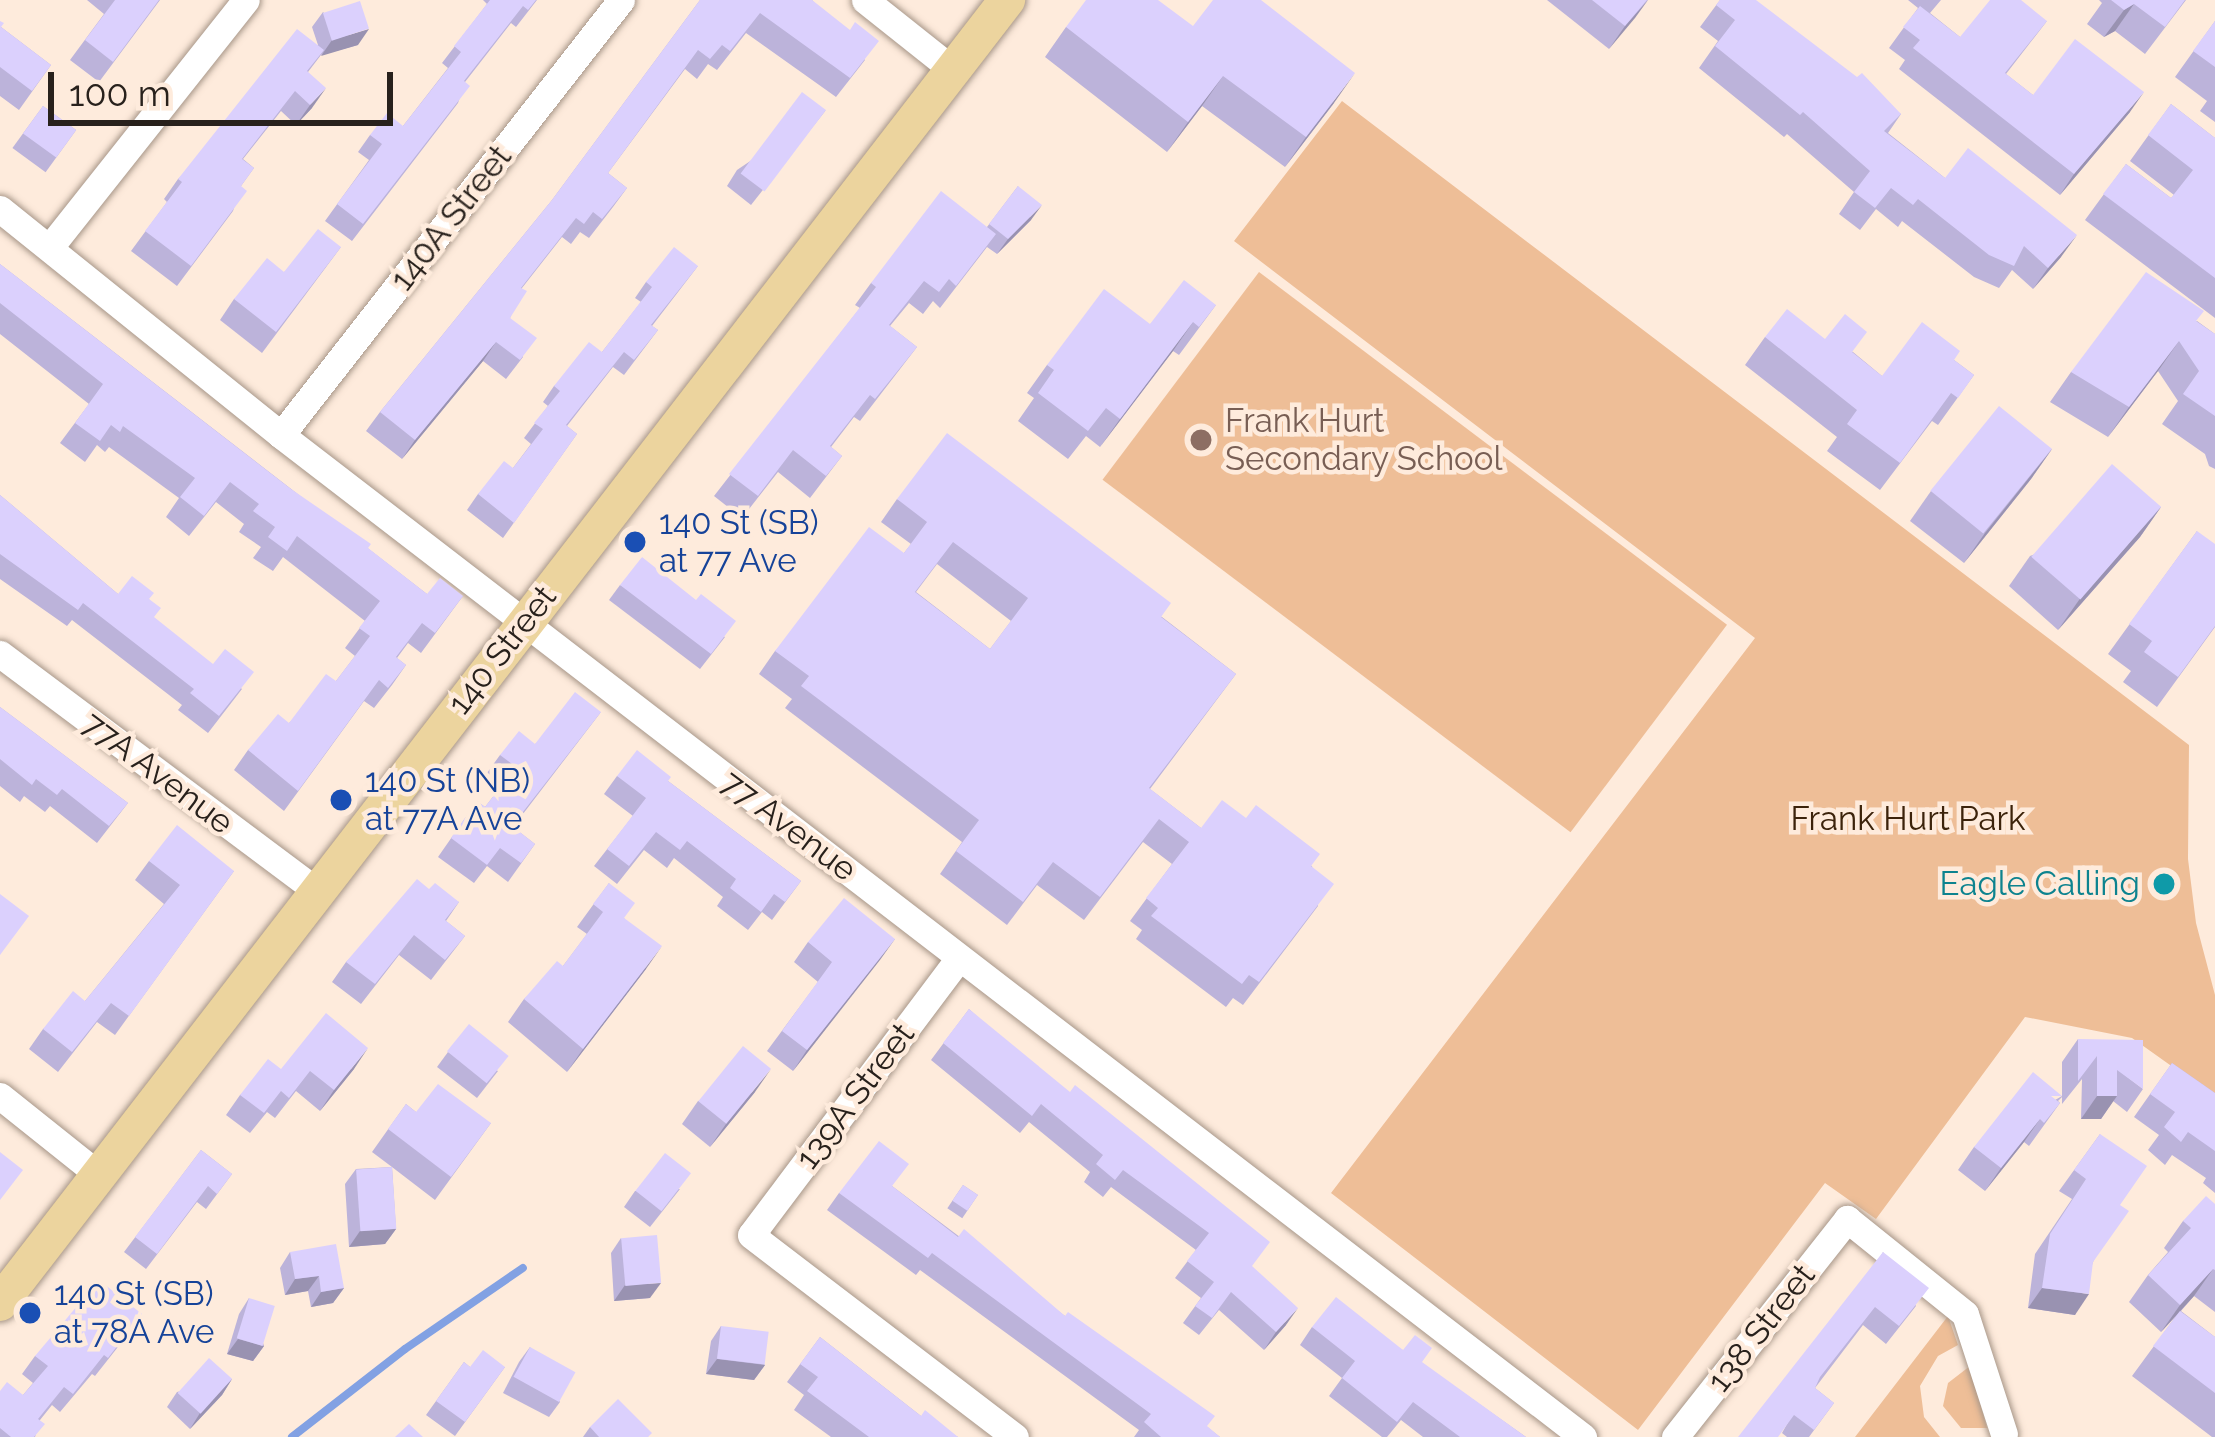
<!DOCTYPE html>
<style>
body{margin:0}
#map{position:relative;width:2215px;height:1437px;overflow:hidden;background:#feebdc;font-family:Raleway,sans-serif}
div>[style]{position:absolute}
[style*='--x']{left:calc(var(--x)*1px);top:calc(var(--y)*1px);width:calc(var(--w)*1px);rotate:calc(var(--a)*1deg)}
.green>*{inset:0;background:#eebe97;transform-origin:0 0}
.stream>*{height:8px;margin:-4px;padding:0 4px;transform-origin:4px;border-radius:4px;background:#82a1e3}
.roads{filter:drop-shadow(0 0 3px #a89789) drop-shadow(0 0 3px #a89789)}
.minor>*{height:27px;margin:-13.5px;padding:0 13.5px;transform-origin:13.5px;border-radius:13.5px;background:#fff}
.major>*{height:36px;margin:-18px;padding:0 18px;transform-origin:18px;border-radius:18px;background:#ecd49e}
.wall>*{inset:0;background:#bcb3da;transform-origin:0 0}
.shaded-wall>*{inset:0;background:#9992b1}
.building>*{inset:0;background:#dbd0fd;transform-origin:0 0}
.dots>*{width:33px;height:33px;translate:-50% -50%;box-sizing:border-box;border:6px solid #feebdc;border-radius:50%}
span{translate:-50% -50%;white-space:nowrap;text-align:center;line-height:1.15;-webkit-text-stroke:9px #feebdc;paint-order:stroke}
.street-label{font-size:33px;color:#28211c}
.education-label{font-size:33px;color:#785e54}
.left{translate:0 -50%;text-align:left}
.transit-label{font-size:33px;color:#164399}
.park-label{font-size:33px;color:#3c230b}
.culture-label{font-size:33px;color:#0d838f}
.right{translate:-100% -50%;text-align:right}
.scale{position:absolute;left:48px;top:72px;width:345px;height:54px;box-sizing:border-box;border:6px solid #28211c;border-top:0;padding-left:15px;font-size:36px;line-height:42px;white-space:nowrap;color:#28211c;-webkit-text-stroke:9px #feebdc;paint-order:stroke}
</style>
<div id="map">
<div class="green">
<div style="clip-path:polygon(1342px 101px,2189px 745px,2188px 859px,2196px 923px,2215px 995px,2215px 1097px,2132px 1038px,2025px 1017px,1876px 1219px,1825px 1183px,1638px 1430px,1331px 1193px,1755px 638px,1234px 241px)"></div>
<div style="left:1259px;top:272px;width:586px;height:260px;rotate:37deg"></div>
<div style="clip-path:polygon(1948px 1316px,1958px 1345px,1938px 1356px,1920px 1386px,1924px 1417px,1940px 1437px,1855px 1437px)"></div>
<div style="clip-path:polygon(1970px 1366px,1987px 1428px,1961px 1428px,1943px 1406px,1948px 1383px)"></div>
</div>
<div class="stream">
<div style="--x:292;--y:1437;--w:143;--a:-37.9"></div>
<div style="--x:405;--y:1349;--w:143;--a:-34.5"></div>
</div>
<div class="roads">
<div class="minor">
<div style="--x:865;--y:0;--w:112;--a:38.5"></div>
<div style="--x:0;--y:209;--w:361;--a:38.8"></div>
<div style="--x:281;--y:435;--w:1643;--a:37.58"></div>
<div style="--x:50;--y:247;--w:315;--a:-51.6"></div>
<div style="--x:281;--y:435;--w:552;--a:-51.99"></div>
<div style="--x:0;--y:654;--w:396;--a:36.8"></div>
<div style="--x:959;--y:958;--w:346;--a:126.9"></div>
<div style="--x:751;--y:1235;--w:332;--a:37.4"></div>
<div style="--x:0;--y:1096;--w:127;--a:38.6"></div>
<div style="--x:1675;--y:1437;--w:278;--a:-51.7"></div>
<div style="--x:1847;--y:1219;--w:151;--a:38.8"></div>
<div style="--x:1965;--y:1314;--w:126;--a:72"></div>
</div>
<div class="major">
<div style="--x:0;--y:1303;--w:1647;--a:-52.3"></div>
</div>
</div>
<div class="wall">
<div style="clip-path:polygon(87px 0,160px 0,99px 82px,70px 60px,104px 14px)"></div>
<div style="clip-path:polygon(483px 0,537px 0,516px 27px,511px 23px,465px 82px,458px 103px,352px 241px,325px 221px,369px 160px,358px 152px,370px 135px,403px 126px,448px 68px,442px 63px,487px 4px)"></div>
<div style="clip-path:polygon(700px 0,812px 0,865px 60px,836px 97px,746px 33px,717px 70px,708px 64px,697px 79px,685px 69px,608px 173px,627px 188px,613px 207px,589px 238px,580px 232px,571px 244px,562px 237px,522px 288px,510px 318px,523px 357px,506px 379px,483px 361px,402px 459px,366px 431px,380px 412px,552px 200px)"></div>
<div style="clip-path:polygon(1547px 0,1648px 0,1609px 49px)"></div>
<div style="clip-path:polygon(1720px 0,1901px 114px,1888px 133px,1945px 178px,2061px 257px,2033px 289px,2012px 270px,1999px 288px,1974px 277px,1902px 221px,1898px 227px,1876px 209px,1860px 230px,1839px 214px,1854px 192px,1787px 134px,1784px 137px,1699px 68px,1718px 41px,1700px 27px)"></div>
<div style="clip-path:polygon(1908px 0,1941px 0,1930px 13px,1960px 37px,2047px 21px,2006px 74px,2033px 95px,2130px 112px,2060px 195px,1899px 69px,1905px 60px,1889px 48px,1918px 8px)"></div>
<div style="clip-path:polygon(2099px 0,2186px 0,2145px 54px,2115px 31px,2104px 37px,2087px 24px,2102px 3px)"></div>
<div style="clip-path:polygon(323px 12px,358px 45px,321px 55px,308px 72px,312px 108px,296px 125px,281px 111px,243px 159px,254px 168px,241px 186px,233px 211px,177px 286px,131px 251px,167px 202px,164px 199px,178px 179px,318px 45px,312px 27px)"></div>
<div style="clip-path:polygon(0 21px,1px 27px,51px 65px,19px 110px,0 96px)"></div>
<div style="clip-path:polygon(2215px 21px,2215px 122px,2200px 111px,2207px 101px,2175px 77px)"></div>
<div style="clip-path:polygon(1193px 26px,1334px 103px,1285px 167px,1202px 106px,1167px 152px,1045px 57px,1066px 27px)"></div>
<div style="clip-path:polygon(2171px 104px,2215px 138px,2215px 318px,2085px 220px,2126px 164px,2171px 198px,2174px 195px,2130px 161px)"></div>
<div style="left:43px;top:106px;width:41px;height:52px;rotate:36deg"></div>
<div style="clip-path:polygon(826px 110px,751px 205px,727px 186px,737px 170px)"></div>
<div style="clip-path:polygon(1018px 186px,1031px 220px,997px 254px,987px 247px,940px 308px,933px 301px,923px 314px,909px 303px,890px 326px,917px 347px,860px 421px,854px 417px,831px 447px,842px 456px,810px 498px,778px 472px,742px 518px,714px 496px,860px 308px,855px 305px,871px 283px,987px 227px)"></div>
<div style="clip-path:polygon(341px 247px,262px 353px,220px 320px,234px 299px,284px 272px)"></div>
<div style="clip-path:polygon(0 264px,427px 594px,463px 596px,421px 653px,408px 643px,397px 658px,406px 665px,392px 685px,374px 708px,364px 701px,284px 811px,234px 770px,248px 750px,289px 723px,336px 681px,355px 656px,345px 648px,365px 621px,283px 557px,273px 571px,253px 558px,261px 547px,239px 532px,244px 524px,216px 502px,189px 536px,166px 517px,179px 498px,109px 447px,105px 452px,97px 445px,85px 462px,60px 443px,89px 404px,0 334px)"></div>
<div style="clip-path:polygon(698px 266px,652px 326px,658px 330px,624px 375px,613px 367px,567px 426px,577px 434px,503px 538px,467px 510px,478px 494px,513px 468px,531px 444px,524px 438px,548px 406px,543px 402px,554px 386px,602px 352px,641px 302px,635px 298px,646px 282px)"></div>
<div style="clip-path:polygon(1216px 305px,1179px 355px,1173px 351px,1100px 447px,1086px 436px,1068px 459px,1018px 421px,1034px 398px,1027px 393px,1047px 365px,1150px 324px)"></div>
<div style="clip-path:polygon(2197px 321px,2215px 334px,2215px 469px,2209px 466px,2205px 454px,2162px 424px,2178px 401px,2158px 371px,2108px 437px,2050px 402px,2071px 372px)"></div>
<div style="clip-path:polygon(1765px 337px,1825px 339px,1853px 352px,1882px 376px,1954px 360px,1974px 375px,1938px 425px,1932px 421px,1880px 490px,1827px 451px,1837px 437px,1745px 365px)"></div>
<div style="clip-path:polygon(2052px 449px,2031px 479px,1964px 563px,1910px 521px,1931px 491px)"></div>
<div style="clip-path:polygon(0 495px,118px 594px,149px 599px,154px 618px,242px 689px,208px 733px,178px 710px,182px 705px,72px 620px,67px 626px,0 579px)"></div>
<div style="clip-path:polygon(evenodd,897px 499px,1162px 617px,1236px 674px,1150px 789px,1201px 828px,1312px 866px,1318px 906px,1243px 1005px,1233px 998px,1226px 1007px,1136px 939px,1142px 930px,1130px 921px,1172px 864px,1143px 842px,1084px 920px,1037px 885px,1007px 925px,940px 874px,962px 842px,785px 708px,792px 699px,759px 674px,775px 651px,904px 553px,911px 544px,881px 522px,897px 499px,937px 564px,1011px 621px,990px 649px,916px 592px,937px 564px)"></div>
<div style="clip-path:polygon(2161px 507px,2140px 537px,2058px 630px,2009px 586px,2030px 556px)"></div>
<div style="clip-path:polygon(2197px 531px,2215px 627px,2157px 707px,2123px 682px,2131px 671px,2108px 654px)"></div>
<div style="clip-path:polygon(620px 585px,725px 637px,700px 669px,609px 600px)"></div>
<div style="clip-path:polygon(0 707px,128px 803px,97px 843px,50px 806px,45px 812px,24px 796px,20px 802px,0 786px)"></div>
<div style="clip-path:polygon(601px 712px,513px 827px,535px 844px,508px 882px,487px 866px,474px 883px,438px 857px,477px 801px,485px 807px,502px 785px,487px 773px,500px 755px,535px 744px)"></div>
<div style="clip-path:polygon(617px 776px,668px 781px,801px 881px,772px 920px,762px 912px,748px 930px,717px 906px,723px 897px,674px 858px,667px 868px,644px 850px,617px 884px,594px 866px,633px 816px,604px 794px)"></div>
<div style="clip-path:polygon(149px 861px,234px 871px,115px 1035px,97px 1022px,58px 1072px,29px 1049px,43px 1029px,85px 1001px,164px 904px,135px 880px)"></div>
<div style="clip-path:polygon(609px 883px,646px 969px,567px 1072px,508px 1022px,524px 999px,563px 966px,587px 934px,577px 927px)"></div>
<div style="clip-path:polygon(429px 889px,459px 902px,446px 921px,465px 936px,431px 980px,399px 955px,361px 1004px,332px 982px,346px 962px)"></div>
<div style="clip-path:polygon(895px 939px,793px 1071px,767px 1051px,818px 982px,794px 962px,808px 942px)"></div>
<div style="clip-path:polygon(969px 1009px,1252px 1267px,1286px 1325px,1264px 1350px,1219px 1310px,1199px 1335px,1183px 1323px,1201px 1298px,1175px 1278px,1196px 1250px,1111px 1187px,1103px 1197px,1084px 1182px,1090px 1172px,1029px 1122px,1020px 1133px,931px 1060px)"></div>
<div style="clip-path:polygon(2078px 1039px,2143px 1089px,2127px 1112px,2113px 1101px,2101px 1119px,2081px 1119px,2082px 1079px,2062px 1104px,2062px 1097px,2058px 1101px,2060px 1103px,2029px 1146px,2024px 1142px,1985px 1191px,1958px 1170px,1974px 1147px,2062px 1096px,2062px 1062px)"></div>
<div style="clip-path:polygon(448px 1052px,498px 1071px,477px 1098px,437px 1067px)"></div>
<div style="clip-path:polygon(2172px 1063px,2215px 1093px,2215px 1193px,2203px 1183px,2206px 1178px,2172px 1155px,2165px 1165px,2148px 1150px,2159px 1135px,2134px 1117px)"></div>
<div style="clip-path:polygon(281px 1069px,354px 1069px,320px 1111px,296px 1091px,275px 1118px,267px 1112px,250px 1133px,226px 1115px,240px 1095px)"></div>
<div style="clip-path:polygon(755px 1092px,710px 1147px,682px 1124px,698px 1101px)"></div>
<div style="clip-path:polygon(406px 1104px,416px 1112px,491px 1123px,435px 1200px,392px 1167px,396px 1229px,385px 1244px,349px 1247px,345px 1184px,356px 1169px,392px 1167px,372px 1152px)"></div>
<div style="clip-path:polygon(2100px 1134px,2120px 1205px,2093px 1262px,2075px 1315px,2028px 1308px,2035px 1254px,2072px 1199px,2059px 1191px)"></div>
<div style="clip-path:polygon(201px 1150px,232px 1174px,206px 1209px,197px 1202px,146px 1269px,124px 1252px)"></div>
<div style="left:963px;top:1185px;width:18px;height:28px;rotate:34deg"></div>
<div style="clip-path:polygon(892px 1186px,1065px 1316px,1220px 1437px,1134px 1437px,1139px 1430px,920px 1270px,916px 1275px,827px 1210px,839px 1193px)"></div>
<div style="clip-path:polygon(680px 1189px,650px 1227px,624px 1207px,635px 1191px)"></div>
<div style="clip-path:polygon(2215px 1204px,2215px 1312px,2194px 1296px,2181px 1311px,2215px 1337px,2215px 1437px,2212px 1437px,2132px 1376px,2176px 1316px,2161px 1332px,2129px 1302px,2148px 1275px,2168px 1252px,2164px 1248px,2183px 1221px)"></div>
<div style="clip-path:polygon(621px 1238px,650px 1298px,614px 1301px,611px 1253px)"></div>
<div style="clip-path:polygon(290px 1252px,344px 1288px,333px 1303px,311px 1307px,308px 1291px,285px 1295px,280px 1268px)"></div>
<div style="clip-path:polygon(1883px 1252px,1916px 1306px,1886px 1344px,1863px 1325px,1815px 1388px,1834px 1403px,1809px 1437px,1787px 1437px,1782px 1433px)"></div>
<div style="clip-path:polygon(249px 1298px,264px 1346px,253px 1361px,227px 1354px,239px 1314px)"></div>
<div style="clip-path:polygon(721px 1326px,765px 1365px,754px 1380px,706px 1374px,711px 1341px)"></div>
<div style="clip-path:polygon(1312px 1327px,1403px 1350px,1526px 1437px,1423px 1437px,1401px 1420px,1387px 1437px,1382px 1437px,1329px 1396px,1342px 1378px,1300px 1345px)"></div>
<div style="clip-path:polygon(129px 1333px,95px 1376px,92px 1374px,60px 1412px,52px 1405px,40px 1420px,35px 1437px,0 1437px,0 1391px,23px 1395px,33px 1383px,22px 1374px,35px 1356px)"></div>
<div style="clip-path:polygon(820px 1337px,921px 1416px,958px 1437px,831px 1437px,794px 1410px,804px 1395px,787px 1382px)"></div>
<div style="clip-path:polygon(530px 1347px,560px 1402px,549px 1417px,503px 1393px,519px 1362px)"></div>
<div style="clip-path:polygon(464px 1362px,470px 1367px,505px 1367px,455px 1436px,426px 1415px)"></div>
<div style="clip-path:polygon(232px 1379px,222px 1395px,190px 1429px,167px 1407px,177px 1392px)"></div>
<div style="clip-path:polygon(590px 1427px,649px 1437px,583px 1437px)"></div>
</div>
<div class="shaded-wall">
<div style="clip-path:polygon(1648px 0,1635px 18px,1609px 49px,1625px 26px)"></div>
<div style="clip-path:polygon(2134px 4px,2115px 31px,2104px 37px,2124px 10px)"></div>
<div style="clip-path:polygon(369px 29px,358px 45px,321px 56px,332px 40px)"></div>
<div style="clip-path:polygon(1355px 73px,1334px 103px,1285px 167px,1306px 137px)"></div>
<div style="clip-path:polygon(1223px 76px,1202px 106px,1167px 152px,1188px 122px)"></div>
<div style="clip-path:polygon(326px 88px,312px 108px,296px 125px,310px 105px)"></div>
<div style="clip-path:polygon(2144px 92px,2130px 112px,2060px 195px,2074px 174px)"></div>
<div style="clip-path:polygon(1042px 205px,1031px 220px,997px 254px,1008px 239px)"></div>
<div style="clip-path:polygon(2077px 235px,2061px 257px,2033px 289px,2048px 268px)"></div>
<div style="clip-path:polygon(1193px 322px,1173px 351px,1100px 447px,1120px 419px)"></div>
<div style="clip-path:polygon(2179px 341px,2158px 371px,2108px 437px,2129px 407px)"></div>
<div style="clip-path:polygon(496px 342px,483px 361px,402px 459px,415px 440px)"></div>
<div style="clip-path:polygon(2052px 449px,2031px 479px,1964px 563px,1985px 533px)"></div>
<div style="clip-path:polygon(2161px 507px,2140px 537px,2058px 630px,2079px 600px)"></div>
<div style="clip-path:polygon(895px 939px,880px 960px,793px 1071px,807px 1050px)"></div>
<div style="clip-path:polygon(662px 946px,646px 969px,567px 1072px,583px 1049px)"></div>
<div style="clip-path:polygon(368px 1048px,354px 1069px,320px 1111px,334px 1090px)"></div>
<div style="clip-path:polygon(771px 1069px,755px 1092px,710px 1147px,726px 1124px)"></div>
<div style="clip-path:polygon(2097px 1096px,2117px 1096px,2101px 1119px,2081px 1119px)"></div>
<div style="clip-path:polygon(2040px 1119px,2024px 1142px,1985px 1191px,2001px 1168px)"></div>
<div style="clip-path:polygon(396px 1229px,385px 1244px,349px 1247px,360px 1231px)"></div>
<div style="clip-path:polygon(2213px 1269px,2194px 1296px,2161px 1332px,2180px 1305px)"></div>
<div style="clip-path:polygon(319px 1276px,308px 1291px,285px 1295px,295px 1279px)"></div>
<div style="clip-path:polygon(661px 1283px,650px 1298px,614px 1301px,625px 1285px)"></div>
<div style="clip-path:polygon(344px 1288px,333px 1303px,311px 1307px,321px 1292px)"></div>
<div style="clip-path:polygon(2042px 1288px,2089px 1294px,2075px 1315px,2028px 1308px)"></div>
<div style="clip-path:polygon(1298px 1308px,1286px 1325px,1264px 1350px,1276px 1332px)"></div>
<div style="clip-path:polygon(238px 1339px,264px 1346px,253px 1361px,227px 1354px)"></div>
<div style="clip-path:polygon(717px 1359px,765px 1365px,754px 1380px,706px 1374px)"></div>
<div style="clip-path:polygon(232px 1379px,222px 1395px,190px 1429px,200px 1413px)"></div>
</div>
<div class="building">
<div style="clip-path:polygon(115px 0,159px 0,113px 62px,85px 40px)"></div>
<div style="clip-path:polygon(490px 0,536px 0,528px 10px,523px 6px,464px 81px,470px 86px,363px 224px,337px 204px,382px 144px,370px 135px,387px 113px,403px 126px,461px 52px,454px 46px)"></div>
<div style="clip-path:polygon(700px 0,812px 0,850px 30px,855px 22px,879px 41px,850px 78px,760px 13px,730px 51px,722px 45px,710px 59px,698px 50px,608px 173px,627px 188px,602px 219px,593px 212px,584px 224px,576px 218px,521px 288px,527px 291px,510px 318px,537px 338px,520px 360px,496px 342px,415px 440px,380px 412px,552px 200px)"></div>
<div style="clip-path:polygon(1086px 0,1158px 0,1193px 26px,1213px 0,1261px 0,1355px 73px,1306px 137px,1223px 76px,1188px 122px,1066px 27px)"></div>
<div style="clip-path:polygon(1592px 0,1647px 0,1625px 26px)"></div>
<div style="clip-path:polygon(1720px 0,1756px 0,1857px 77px,1862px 73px,1901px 114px,1884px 131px,1945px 178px,1968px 148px,2077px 235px,2048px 268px,2024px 246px,2014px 266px,1989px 255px,1918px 199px,1913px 205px,1891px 188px,1875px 208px,1854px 192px,1870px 171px,1803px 112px,1800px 115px,1715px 46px,1735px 20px,1716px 5px)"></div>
<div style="clip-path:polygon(1990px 0,2021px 0,2047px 21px,2005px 73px,2033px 95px,2075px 39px,2144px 92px,2074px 174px,1913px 48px,1920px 40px,1903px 27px,1920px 6px,1960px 37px)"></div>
<div style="clip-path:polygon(2111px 0,2185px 0,2165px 27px,2134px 4px,2124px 10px)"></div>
<div style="left:360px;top:1px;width:29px;height:39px;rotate:72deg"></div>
<div style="clip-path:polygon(0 21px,4px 23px,1px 27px,51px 65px,32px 91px,0 67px)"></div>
<div style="clip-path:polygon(2215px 21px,2215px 67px,2193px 51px)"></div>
<div style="clip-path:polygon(297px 29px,324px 50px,307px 71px,326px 88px,310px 105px,295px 91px,242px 159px,254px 168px,241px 186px,247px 191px,191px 266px,145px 231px,182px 182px,178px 179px)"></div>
<div style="left:802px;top:92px;width:30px;height:102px;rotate:37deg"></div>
<div style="clip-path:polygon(2171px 104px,2215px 138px,2215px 278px,2103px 194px,2126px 164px,2171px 198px,2193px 170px,2148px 135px)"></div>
<div style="left:43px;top:106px;width:41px;height:34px;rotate:36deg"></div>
<div style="clip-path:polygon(1018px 186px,1042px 205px,1008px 239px,989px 224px)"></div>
<div style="clip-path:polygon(941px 191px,996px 234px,956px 286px,949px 279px,939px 292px,924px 281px,889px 325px,917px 347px,875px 399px,870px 395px,830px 446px,842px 456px,826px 476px,793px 450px,758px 496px,729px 474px,876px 287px,871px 283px)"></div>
<div style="clip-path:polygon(318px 229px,341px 247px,276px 332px,234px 299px,267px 258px,284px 272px)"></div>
<div style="clip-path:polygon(674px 247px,698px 266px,651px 325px,658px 330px,634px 360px,624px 352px,566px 425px,577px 434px,514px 523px,478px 494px,504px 461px,513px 468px,543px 429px,534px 423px,560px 391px,554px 386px,589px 342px,602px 352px,652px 287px,646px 282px)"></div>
<div style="clip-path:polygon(0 264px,291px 489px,371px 544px,368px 548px,427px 594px,440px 578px,463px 596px,435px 633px,422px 623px,396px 657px,406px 665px,388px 688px,379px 680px,298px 791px,248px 750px,278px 714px,289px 723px,326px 674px,336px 681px,370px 636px,359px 628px,380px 601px,297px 536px,287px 551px,268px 537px,275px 527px,253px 511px,259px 504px,230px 482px,204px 516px,180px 497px,195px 478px,123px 426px,120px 432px,111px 425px,100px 441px,75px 423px,103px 384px,0 303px)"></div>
<div style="clip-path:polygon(2146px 272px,2204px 311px,2196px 321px,2215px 334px,2215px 416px,2183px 394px,2199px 371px,2179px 341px,2129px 407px,2071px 372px)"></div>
<div style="clip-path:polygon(1184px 280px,1216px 305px,1199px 327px,1193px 322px,1120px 419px,1106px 408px,1088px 431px,1038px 393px,1054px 370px,1047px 365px,1104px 289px,1150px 324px)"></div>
<div style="clip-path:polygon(1787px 309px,1825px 339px,1845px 314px,1867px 332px,1852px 352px,1882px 376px,1922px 322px,1960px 351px,1954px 360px,1974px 375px,1958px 398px,1951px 393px,1900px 463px,1847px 424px,1857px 410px,1765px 337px)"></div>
<div style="left:1999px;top:406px;width:68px;height:109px;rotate:39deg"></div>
<div style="clip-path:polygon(evenodd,947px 433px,1171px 603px,1161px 617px,1236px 674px,1149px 788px,1201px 828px,1222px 800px,1246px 818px,1256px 805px,1320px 854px,1311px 866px,1334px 884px,1259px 982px,1249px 975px,1242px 984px,1151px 916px,1158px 908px,1146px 898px,1189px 842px,1159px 819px,1100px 897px,1053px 862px,1023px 902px,956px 851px,979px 820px,801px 686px,809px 676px,775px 651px,869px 527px,904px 553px,927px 522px,897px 499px,947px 433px,953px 542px,1028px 598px,990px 649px,915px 592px,953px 542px)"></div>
<div style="left:2112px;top:464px;width:65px;height:123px;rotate:41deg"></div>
<div style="clip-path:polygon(0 495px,118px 594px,132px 576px,154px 593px,149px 599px,161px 608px,154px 617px,213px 664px,225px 649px,254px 672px,219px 716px,190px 693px,194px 689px,83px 603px,78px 610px,0 554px)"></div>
<div style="clip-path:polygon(2197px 531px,2215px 544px,2215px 626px,2178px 677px,2144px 652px,2152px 641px,2129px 624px)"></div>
<div style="clip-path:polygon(642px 557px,696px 600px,701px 594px,736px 621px,711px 654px,620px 585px)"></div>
<div style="clip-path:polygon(575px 692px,601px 712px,512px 826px,535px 844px,521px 863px,500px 848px,487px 865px,451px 838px,477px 801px,485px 807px,516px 767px,500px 755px,519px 731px,535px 744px)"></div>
<div style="clip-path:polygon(0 707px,128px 803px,109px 826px,62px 789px,57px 795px,36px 779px,32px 785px,0 759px)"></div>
<div style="clip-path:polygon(637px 750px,671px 777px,668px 781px,801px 881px,785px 902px,774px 894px,761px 912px,730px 888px,736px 879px,687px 841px,680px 850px,656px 832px,629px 866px,607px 849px,646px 798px,617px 776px)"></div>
<div style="clip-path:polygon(177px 825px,234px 871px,129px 1016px,111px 1003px,72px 1052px,43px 1029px,73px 991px,85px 1001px,180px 885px,149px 861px)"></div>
<div style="clip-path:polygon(417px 879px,429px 889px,435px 883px,459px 902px,445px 920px,465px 936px,445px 960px,414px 935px,375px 984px,346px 962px)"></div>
<div style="clip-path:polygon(609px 883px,635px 903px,624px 918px,662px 946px,583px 1049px,524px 999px,557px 961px,563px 966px,603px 912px,593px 904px)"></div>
<div style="clip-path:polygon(0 894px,29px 916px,0 955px)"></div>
<div style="clip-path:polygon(844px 898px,895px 939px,807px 1050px,782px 1031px,832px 962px,808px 942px)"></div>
<div style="clip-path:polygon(969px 1009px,1070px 1092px,1075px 1085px,1270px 1242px,1252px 1266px,1298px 1308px,1276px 1332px,1231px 1292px,1212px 1318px,1195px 1306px,1214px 1282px,1187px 1261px,1209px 1233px,1123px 1170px,1115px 1180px,1096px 1164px,1103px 1155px,1041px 1104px,1032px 1116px,943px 1043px)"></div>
<div style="clip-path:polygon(326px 1013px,368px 1048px,334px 1090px,310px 1071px,289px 1098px,281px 1091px,264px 1113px,240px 1095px,268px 1059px,281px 1069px)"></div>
<div style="left:469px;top:1024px;width:51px;height:35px;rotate:39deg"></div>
<div style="clip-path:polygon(2078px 1039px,2143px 1040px,2143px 1089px,2117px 1070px,2117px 1096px,2097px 1096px,2097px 1056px,2078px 1081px)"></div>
<div style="left:743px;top:1046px;width:36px;height:71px;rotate:39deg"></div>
<div style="clip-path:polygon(2172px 1063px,2215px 1093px,2215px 1151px,2188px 1132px,2181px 1142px,2164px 1127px,2175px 1112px,2150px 1094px)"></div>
<div style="clip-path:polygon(2033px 1072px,2062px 1096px,2051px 1096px,2060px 1103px,2044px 1123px,2040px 1119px,2001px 1168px,1974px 1147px)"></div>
<div style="clip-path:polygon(438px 1084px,491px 1123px,451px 1177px,388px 1129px,406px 1104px,416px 1112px)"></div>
<div style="clip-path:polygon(2100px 1134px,2147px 1166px,2120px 1205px,2129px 1211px,2093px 1262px,2089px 1294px,2042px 1288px,2050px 1234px,2086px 1179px,2074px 1170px)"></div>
<div style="clip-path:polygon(879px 1141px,909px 1164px,892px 1186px,958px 1237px,964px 1229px,1065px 1316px,1068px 1312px,1215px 1416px,1207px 1426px,1220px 1437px,1161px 1437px,1144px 1422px,1151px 1414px,932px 1253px,928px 1258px,839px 1193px)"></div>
<div style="clip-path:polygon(201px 1150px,232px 1174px,217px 1194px,208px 1186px,157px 1254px,135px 1237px)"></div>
<div style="clip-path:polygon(0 1152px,23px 1170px,0 1200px)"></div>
<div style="left:665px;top:1153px;width:33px;height:48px;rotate:38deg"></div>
<div style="left:392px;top:1167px;width:62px;height:36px;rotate:86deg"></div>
<div style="left:963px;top:1185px;width:18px;height:19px;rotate:34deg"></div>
<div style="clip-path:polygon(2206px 1196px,2215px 1204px,2215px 1270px,2213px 1269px,2180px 1305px,2148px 1275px,2191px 1228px,2183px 1221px)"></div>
<div style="left:657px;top:1235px;width:48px;height:36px;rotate:85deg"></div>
<div style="clip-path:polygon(336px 1244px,344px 1288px,321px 1292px,319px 1276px,295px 1279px,290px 1252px)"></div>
<div style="clip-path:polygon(1883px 1252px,1929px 1288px,1899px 1326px,1875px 1307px,1820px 1377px,1815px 1388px,1834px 1403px,1814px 1430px,1794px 1415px,1778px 1437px,1738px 1437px)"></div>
<div style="clip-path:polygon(99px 1280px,142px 1314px,108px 1358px,104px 1355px,73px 1394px,64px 1387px,38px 1419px,45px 1424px,34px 1437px,11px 1437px,0 1428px,0 1391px,7px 1382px,23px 1395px,48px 1366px,35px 1356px)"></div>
<div style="clip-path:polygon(1336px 1297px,1403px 1350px,1415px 1335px,1432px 1348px,1422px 1362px,1526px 1437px,1460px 1437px,1413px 1402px,1397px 1422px,1342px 1378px,1355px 1361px,1312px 1327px)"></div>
<div style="left:249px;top:1298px;width:27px;height:42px;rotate:17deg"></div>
<div style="clip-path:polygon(2180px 1311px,2215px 1337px,2215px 1393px,2153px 1346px)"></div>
<div style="left:721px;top:1326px;width:48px;height:33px;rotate:7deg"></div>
<div style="clip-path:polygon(820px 1337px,921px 1416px,925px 1410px,958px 1437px,869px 1437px,807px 1391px,818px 1377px,800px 1364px)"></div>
<div style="left:530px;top:1347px;width:52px;height:34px;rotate:29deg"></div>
<div style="clip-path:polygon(483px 1350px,505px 1367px,465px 1422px,436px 1401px,464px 1362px,470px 1367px)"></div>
<div style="left:209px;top:1358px;width:31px;height:47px;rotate:42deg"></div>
<div style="clip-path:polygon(618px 1399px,652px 1433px,648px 1437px,599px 1437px,590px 1427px)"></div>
<div style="clip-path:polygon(409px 1424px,423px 1437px,395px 1437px)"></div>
</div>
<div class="dots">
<div style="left:1201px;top:440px;background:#8d6e63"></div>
<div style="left:635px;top:542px;background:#1a4fb4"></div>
<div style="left:341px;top:800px;background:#1a4fb4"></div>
<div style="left:2164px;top:884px;background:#0f9aa8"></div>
<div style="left:30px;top:1313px;background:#1a4fb4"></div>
</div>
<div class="street-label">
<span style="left:451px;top:218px;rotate:-52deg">140A Street</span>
<span style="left:502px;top:650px;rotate:-52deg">140 Street</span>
<span style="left:158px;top:773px;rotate:37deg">77A Avenue</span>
<span style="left:789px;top:826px;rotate:37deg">77 Avenue</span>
<span style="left:855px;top:1096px;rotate:-53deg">139A Street</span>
<span style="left:1761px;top:1328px;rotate:-52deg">138 Street</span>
</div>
<div class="education-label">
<span class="left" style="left:1225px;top:440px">Frank Hurt<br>Secondary School</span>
</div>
<div class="transit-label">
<span class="left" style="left:659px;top:542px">140 St (SB)<br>at 77 Ave</span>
<span class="left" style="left:365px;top:800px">140 St (NB)<br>at 77A Ave</span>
<span class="left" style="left:54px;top:1313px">140 St (SB)<br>at 78A Ave</span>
</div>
<div class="park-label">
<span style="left:1908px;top:819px">Frank Hurt Park</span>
</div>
<div class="culture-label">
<span class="right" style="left:2140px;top:884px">Eagle Calling</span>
</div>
<div class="scale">100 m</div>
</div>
